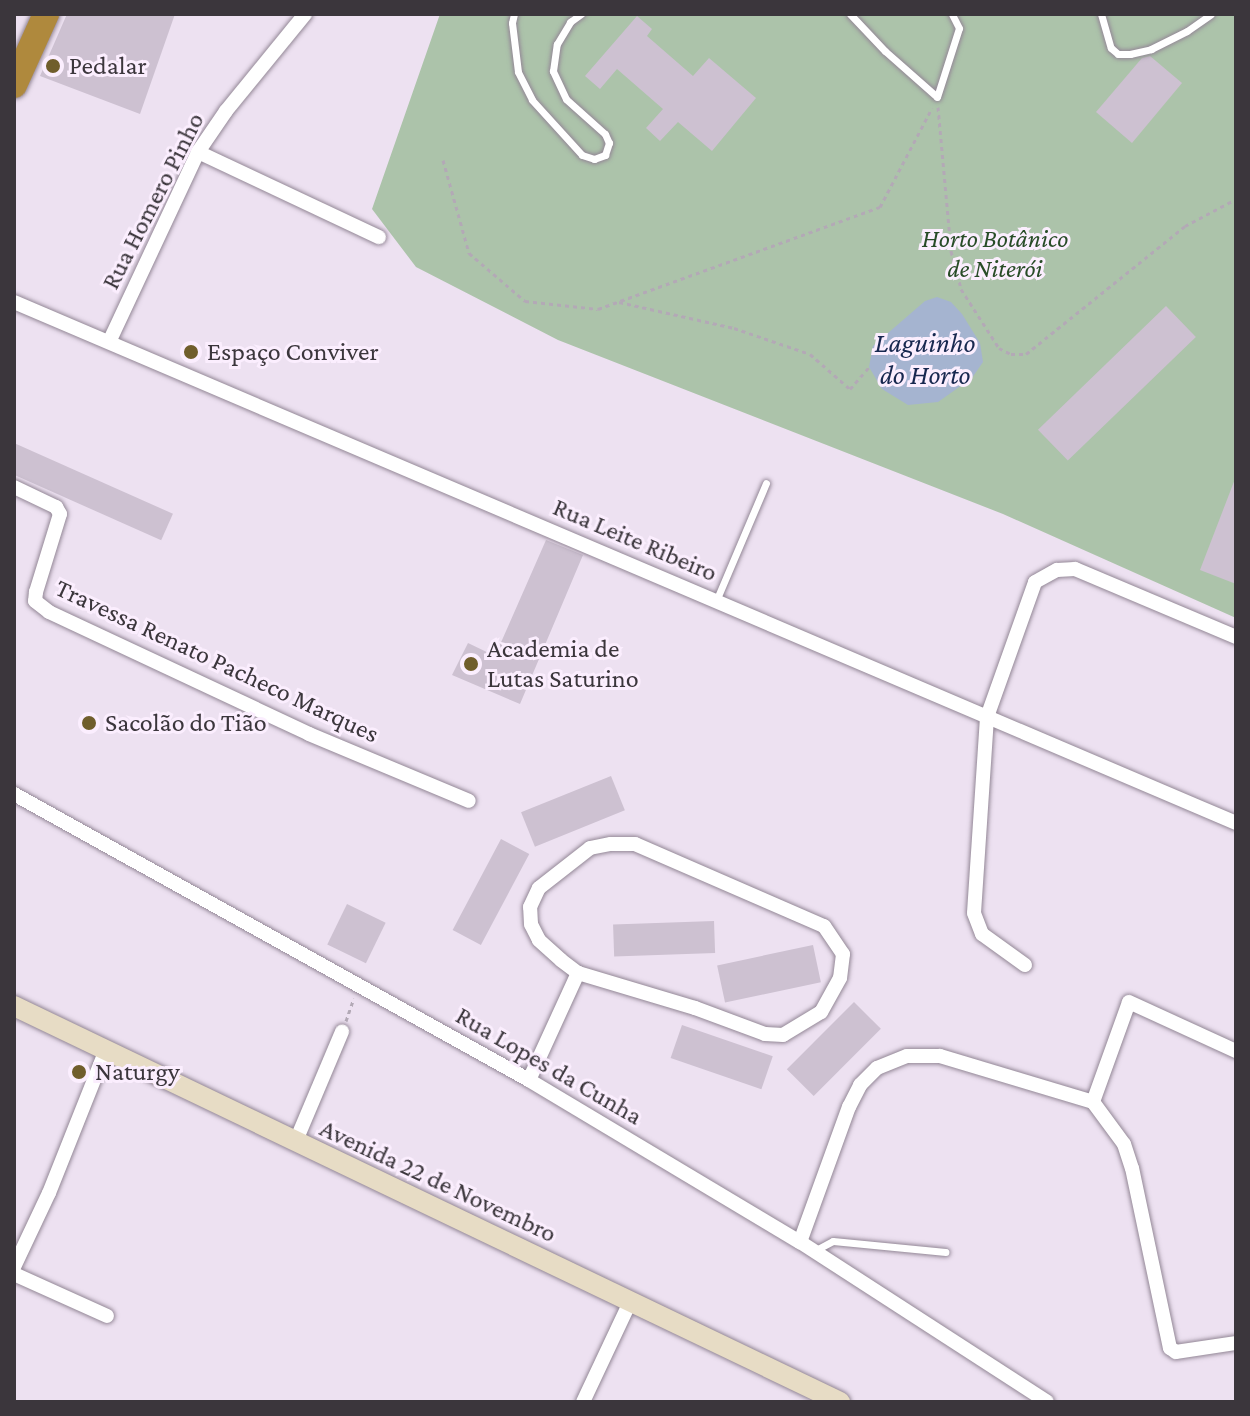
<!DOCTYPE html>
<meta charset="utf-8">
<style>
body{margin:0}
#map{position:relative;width:1250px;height:1416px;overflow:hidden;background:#ede1f1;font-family:"Crimson Pro",serif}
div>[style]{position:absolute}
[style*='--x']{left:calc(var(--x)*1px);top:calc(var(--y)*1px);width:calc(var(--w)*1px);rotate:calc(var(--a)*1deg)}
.green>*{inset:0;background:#acc3aa}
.water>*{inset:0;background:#a5b4d0}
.building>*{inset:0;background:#cdc1d1;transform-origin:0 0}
.path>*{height:3px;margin-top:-1.5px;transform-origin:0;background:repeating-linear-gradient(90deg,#b3a9b6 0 4px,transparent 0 8px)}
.roads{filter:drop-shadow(0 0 2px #938796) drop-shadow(0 0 2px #938796)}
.lane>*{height:7px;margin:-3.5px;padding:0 3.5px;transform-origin:3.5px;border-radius:3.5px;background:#fff}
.street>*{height:14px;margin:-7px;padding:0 7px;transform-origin:7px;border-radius:7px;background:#fff}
.secondary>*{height:20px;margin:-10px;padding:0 10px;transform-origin:10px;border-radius:10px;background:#e7dcc5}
.highway>*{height:26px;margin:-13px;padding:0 13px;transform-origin:13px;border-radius:13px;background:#af893d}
.dots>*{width:22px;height:22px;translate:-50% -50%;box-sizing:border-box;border:4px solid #fbeefe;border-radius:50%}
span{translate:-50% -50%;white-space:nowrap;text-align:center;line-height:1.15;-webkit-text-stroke:6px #fbeefe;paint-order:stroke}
.poi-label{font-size:26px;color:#3b363c}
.left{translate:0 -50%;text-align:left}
.street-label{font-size:26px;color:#3b363c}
.park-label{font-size:26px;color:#284c27;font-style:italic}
.water-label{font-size:28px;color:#17284f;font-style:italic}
.frame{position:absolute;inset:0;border:16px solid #3b363c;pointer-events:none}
</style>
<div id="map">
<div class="green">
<div style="clip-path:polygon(440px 14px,1236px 14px,1236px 618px,1003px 514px,558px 340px,416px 267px,372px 209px)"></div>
</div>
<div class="water">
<div style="clip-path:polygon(937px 297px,951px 302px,962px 314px,980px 343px,983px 362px,972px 378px,938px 402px,908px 405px,882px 389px,869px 367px,873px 346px,925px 301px)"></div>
</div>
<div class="building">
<div style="clip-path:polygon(67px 14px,175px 14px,140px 114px,40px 76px)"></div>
<div style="clip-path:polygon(637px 16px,652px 29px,647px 36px,693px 76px,709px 58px,756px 98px,712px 151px,678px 122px,660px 141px,646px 128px,663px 109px,617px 69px,600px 89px,585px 76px)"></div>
<div style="clip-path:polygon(1150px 56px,1182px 83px,1132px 143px,1096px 112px,1142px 58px)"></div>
<div style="left:1166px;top:306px;width:43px;height:178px;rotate:46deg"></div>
<div style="left:14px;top:443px;width:174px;height:29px;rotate:24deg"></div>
<div style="clip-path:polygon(1235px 479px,1236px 479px,1236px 584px,1200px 570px)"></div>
<div style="clip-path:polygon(546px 540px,583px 555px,520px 704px,452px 675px,468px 643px,495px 656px)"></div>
<div style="left:611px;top:776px;width:37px;height:97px;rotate:68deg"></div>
<div style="left:501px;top:839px;width:32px;height:103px;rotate:28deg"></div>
<div style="left:347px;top:904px;width:43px;height:45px;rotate:26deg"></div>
<div style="left:714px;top:921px;width:32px;height:101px;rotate:88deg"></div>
<div style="left:813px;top:945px;width:38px;height:98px;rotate:78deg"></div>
<div style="left:854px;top:1002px;width:38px;height:95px;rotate:45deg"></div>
<div style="left:682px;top:1025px;width:96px;height:35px;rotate:19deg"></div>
</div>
<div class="path">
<div style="--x:938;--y:107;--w:145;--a:84.8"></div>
<div style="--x:951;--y:251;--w:39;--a:75"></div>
<div style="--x:961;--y:289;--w:70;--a:57.2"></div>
<div style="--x:999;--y:348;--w:13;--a:27"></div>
<div style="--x:1011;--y:354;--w:15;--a:0"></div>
<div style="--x:1026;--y:354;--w:204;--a:-38.8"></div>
<div style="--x:1185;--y:226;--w:58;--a:-27.9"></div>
<div style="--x:443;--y:160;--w:97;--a:74.4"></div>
<div style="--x:469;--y:253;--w:74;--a:40.6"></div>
<div style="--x:525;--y:301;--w:73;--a:6.3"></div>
<div style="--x:598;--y:309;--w:300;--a:-19.9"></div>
<div style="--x:880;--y:207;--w:112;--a:-62.3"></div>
<div style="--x:619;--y:302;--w:118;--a:12.7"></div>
<div style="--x:734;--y:328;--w:80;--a:18.9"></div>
<div style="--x:810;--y:354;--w:53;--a:41.2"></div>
<div style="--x:850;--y:389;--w:29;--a:-49"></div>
<div style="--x:346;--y:1021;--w:24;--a:-71"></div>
</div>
<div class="roads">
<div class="lane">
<div style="--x:514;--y:14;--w:9;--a:103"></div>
<div style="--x:512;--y:23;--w:49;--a:83"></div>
<div style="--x:518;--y:72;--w:31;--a:63"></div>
<div style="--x:532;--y:100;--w:74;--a:47.7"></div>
<div style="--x:582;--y:155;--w:13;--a:18"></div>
<div style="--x:594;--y:159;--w:12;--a:-20"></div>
<div style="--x:605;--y:155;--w:13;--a:-72"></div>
<div style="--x:609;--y:143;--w:10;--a:-114"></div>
<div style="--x:605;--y:134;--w:52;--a:-138.1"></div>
<div style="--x:566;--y:99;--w:31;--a:-115"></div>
<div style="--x:553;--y:71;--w:27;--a:-82"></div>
<div style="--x:557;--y:44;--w:26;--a:-59"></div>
<div style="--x:570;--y:22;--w:14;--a:-36"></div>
<div style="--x:850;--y:14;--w:51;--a:46.6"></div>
<div style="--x:885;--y:51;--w:69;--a:41.5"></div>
<div style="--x:937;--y:97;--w:72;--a:-72.3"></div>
<div style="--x:959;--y:28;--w:16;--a:-117"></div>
<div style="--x:1101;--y:14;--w:35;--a:74"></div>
<div style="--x:1111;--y:48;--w:9;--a:41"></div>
<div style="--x:1118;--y:54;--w:12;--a:0"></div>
<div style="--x:1130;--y:54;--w:22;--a:-13"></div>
<div style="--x:1151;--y:49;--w:40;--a:-26.6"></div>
<div style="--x:1187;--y:31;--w:29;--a:-35"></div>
<div style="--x:716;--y:601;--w:128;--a:-67"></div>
<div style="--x:814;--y:1251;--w:21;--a:-28"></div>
<div style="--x:833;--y:1241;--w:113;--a:5.6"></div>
</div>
<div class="street">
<div style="--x:198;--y:152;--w:200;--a:25.2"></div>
<div style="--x:14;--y:302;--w:1328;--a:23.09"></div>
<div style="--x:110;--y:340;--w:208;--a:-64.9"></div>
<div style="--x:198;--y:152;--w:50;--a:-55.7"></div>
<div style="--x:226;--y:111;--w:125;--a:-50.8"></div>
<div style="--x:14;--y:487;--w:47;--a:25.5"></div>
<div style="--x:56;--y:507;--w:8;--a:60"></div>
<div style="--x:60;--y:514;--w:82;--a:107.1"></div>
<div style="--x:36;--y:592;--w:9;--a:96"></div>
<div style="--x:35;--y:601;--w:18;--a:38"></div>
<div style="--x:49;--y:612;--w:287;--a:25.1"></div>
<div style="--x:309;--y:734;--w:173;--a:22.7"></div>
<div style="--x:14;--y:794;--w:589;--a:29.05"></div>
<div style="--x:529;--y:1080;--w:316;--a:30.9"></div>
<div style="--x:800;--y:1242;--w:294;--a:32.9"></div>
<div style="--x:611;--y:844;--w:24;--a:0"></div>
<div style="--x:635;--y:844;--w:206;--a:23.5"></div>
<div style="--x:824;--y:926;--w:34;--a:56"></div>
<div style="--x:843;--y:954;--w:24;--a:97"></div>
<div style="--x:840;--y:978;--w:39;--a:119"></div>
<div style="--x:821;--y:1012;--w:44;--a:148.8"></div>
<div style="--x:783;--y:1035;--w:18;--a:-177"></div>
<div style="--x:765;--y:1034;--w:75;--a:-159.6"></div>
<div style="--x:695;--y:1008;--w:122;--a:-163.3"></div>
<div style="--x:578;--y:973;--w:21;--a:-143"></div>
<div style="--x:561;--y:960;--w:30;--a:-138"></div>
<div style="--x:539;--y:940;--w:18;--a:-117"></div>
<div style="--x:531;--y:924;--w:17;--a:-93"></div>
<div style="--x:530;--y:907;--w:21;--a:-65"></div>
<div style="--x:539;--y:888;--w:65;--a:-38.1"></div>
<div style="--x:590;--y:848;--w:21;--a:-11"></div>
<div style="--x:1025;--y:965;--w:53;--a:-144.2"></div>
<div style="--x:982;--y:934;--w:22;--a:-111"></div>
<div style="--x:974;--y:913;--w:196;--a:-86.2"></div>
<div style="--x:987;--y:717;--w:143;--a:-70.4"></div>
<div style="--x:1035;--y:582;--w:25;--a:-29"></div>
<div style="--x:1057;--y:570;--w:18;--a:-3"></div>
<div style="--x:1075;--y:569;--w:175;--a:22.9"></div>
<div style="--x:529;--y:1080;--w:118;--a:-65.4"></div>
<div style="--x:1093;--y:1102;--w:52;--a:53.6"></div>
<div style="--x:1124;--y:1144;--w:25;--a:72"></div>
<div style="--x:1132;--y:1168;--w:184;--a:78.1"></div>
<div style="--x:1170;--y:1348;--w:7;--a:34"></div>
<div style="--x:1176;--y:1352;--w:61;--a:-8.5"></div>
<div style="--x:1093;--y:1102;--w:106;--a:-70.2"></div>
<div style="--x:1129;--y:1002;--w:118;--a:24.6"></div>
<div style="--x:295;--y:1143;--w:121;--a:-67.1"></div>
<div style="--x:800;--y:1242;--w:144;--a:-70.1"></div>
<div style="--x:849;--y:1107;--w:25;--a:-63"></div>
<div style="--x:860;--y:1085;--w:24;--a:-45"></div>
<div style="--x:877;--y:1068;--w:32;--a:-22"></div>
<div style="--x:907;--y:1056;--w:33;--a:0"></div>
<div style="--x:940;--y:1056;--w:160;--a:16.7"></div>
<div style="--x:14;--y:1267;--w:82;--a:-64.7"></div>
<div style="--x:49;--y:1193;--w:154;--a:-68.3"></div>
<div style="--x:14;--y:1274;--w:102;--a:24.3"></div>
<div style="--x:583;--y:1402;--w:113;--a:-64.8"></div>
</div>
<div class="secondary">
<div style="--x:14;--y:1006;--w:916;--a:25.61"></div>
</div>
<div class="highway">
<div style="--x:14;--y:85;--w:78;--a:-65.7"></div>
</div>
</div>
<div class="dots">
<div style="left:53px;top:66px;background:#705e2c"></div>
<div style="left:191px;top:352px;background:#705e2c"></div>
<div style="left:471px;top:664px;background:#705e2c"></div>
<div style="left:89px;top:723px;background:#705e2c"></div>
<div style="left:79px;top:1072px;background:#705e2c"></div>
</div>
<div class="poi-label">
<span class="left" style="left:69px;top:66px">Pedalar</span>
<span class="left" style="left:207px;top:352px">Espaço Conviver</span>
<span class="left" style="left:487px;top:664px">Academia de<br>Lutas Saturino</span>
<span class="left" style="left:105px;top:723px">Sacolão do Tião</span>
<span class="left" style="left:95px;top:1072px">Naturgy</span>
</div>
<div class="street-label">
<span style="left:153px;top:201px;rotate:-63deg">Rua Homero Pinho</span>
<span style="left:635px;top:540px;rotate:23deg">Rua Leite Ribeiro</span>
<span style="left:217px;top:661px;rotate:25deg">Travessa Renato Pacheco Marques</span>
<span style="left:549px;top:1066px;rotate:30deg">Rua Lopes da Cunha</span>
<span style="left:438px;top:1181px;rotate:25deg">Avenida 22 de Novembro</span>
</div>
<div class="park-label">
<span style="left:995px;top:254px">Horto Botânico<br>de Niterói</span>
</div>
<div class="water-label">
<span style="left:925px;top:359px">Laguinho<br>do Horto</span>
</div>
<div class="frame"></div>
</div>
